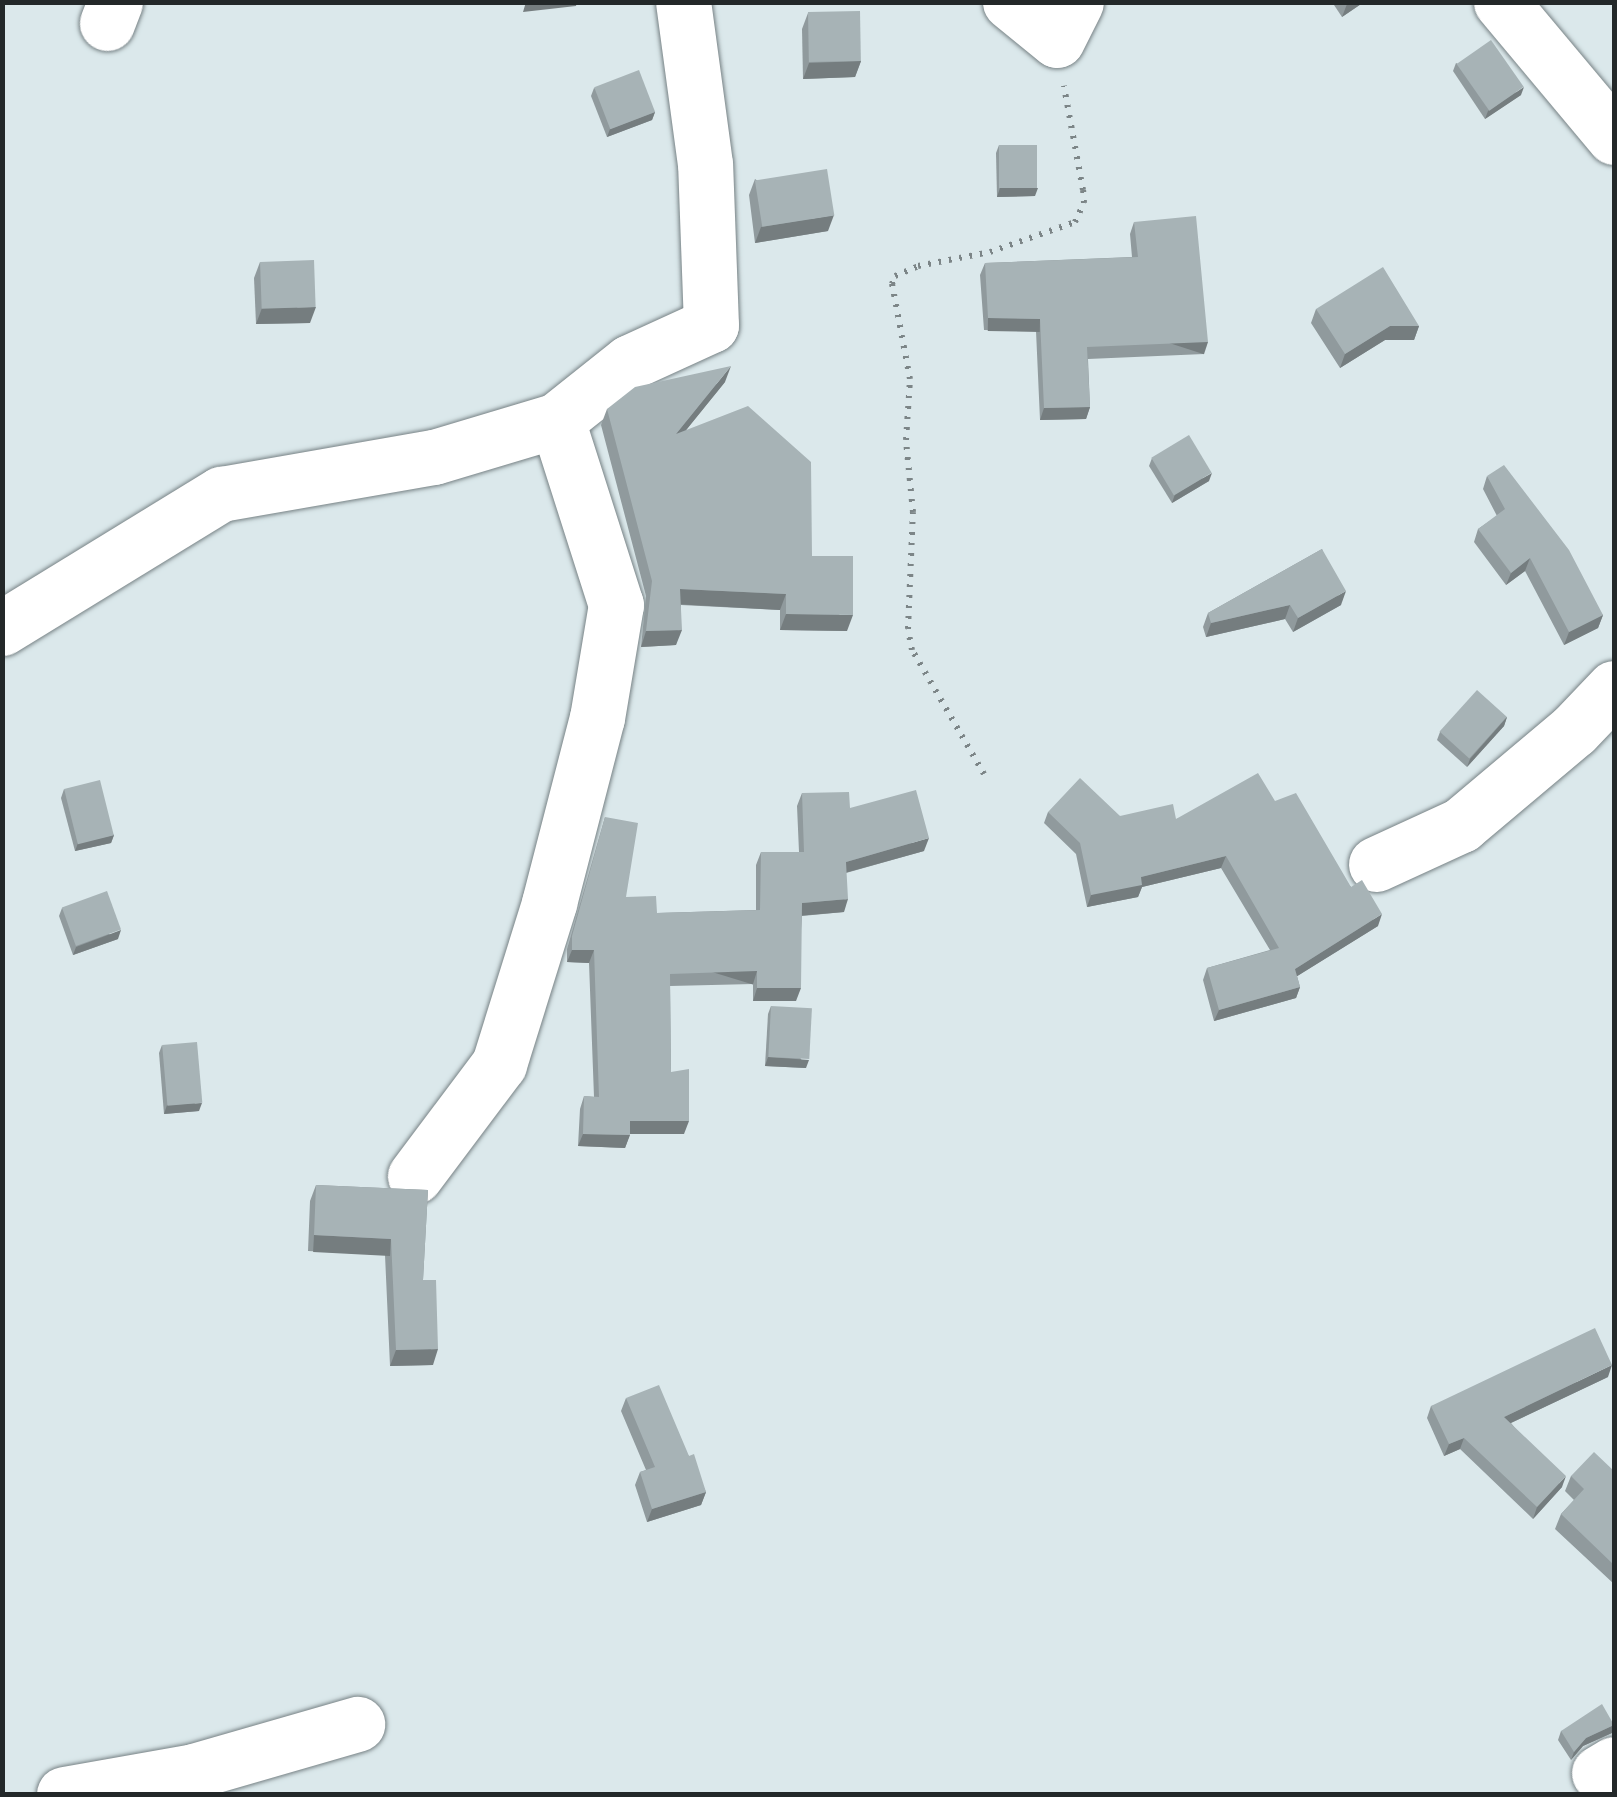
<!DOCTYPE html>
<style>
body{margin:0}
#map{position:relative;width:1617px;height:1797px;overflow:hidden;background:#dbe8eb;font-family:Arial,sans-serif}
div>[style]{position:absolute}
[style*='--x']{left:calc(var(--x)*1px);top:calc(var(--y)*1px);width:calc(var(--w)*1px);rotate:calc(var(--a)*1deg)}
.path>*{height:6px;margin-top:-3px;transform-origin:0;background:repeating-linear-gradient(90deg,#7c8587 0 2.5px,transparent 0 10.5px)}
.roads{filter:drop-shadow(0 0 2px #778285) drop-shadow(0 0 2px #778285)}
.minor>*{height:55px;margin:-27.5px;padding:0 27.5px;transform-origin:27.5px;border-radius:27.5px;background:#fff}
.wall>*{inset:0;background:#909a9d}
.shaded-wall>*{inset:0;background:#757d7f;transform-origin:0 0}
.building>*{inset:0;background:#a7b3b6;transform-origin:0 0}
span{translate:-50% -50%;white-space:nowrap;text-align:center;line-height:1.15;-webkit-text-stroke:8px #fff;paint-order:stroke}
.frame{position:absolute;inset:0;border:5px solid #232829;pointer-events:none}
</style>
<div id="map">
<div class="path">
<div style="--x:984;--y:774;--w:143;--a:-120.1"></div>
<div style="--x:912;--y:650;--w:21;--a:-101"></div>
<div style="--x:908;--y:629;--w:117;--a:-87.6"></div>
<div style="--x:913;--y:512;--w:72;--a:-95.6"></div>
<div style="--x:906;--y:440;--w:61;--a:-86.2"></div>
<div style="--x:910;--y:379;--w:97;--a:-100.7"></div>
<div style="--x:892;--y:284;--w:9;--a:-69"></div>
<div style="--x:895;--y:276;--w:25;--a:-23"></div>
<div style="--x:918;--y:266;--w:73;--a:-11"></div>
<div style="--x:990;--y:252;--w:90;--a:-19.4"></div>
<div style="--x:1075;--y:222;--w:21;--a:-65"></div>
<div style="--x:1084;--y:203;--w:13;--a:-94"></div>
<div style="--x:1083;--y:190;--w:106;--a:-100.4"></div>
</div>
<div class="roads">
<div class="minor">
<div style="--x:1010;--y:2;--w:60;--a:39"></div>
<div style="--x:1057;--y:40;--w:42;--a:-63.4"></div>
<div style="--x:1501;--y:2;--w:176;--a:50.1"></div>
<div style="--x:107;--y:23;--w:22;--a:-69"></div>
<div style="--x:2;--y:628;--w:257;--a:-31.5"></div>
<div style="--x:221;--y:494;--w:216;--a:-9.9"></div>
<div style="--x:434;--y:457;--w:128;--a:-16.7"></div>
<div style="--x:557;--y:420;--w:93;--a:-38.5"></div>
<div style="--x:630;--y:362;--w:89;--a:-24.6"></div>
<div style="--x:711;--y:325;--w:161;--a:-92.1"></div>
<div style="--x:705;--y:164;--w:163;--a:-97.7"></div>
<div style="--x:1376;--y:864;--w:94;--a:-24.6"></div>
<div style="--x:1461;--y:825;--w:148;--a:-40.1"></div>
<div style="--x:1574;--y:730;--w:58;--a:-46.4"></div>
<div style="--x:415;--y:1176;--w:140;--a:-53.1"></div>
<div style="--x:499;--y:1064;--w:169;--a:-72.7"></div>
<div style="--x:549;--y:903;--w:191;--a:-75.5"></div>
<div style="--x:597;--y:718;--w:115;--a:-80.5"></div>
<div style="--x:616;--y:605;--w:194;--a:-107.7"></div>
<div style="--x:1599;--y:1773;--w:17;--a:-31"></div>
<div style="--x:64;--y:1794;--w:132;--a:-10"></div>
<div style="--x:194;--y:1771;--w:170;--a:-16.1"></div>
</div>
</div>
<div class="wall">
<div style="clip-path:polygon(1332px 2px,1364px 2px,1342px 17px)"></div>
<div style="clip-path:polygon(808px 13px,861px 61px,855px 77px,803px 79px,802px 29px)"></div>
<div style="clip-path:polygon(1456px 63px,1521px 95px,1485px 119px,1453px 71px)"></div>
<div style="clip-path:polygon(594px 88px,655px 112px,652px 120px,607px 137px,591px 96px)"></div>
<div style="clip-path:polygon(999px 145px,1035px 196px,997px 197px,996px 153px)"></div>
<div style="clip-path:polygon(755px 179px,828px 231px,755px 243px,749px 195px)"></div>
<div style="clip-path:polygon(1134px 222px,1204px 354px,1088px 359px,1090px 407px,1086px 419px,1040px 420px,1036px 331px,984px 330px,980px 275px,985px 263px,1132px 257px,1130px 234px)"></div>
<div style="clip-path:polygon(260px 262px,310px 323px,256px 324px,254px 278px)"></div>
<div style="clip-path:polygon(1316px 309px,1419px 326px,1414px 340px,1385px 340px,1340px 368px,1311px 323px)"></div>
<div style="clip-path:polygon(725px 382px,686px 430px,812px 556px,847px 631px,780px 630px,780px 610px,681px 605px,676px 645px,641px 647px,646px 596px,601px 425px,607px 409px)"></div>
<div style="clip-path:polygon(1152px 458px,1209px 481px,1172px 503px,1149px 466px)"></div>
<div style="clip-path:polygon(1487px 476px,1603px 615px,1598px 628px,1564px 645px,1525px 571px,1506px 585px,1474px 542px,1478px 529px,1497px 516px,1483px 489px)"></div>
<div style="clip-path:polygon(1322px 549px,1341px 605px,1293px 632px,1285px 619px,1206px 637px,1203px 627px,1208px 613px)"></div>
<div style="clip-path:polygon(1507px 717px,1504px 726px,1467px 767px,1437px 740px,1440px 732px)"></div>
<div style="clip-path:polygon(64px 789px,114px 835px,111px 843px,75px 851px,61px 798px)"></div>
<div style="clip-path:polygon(802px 793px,850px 808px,924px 851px,846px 873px,844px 912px,802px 916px,796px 1001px,753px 1001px,753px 984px,670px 986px,671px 1072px,684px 1134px,630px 1134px,625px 1148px,578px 1146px,580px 1109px,584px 1096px,594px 1097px,589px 963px,567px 962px,567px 949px,605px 817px,626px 897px,657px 913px,756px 910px,756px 865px,761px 852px,799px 852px,797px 806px)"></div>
<div style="clip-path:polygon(1275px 801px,1351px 887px,1378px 926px,1297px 976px,1300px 987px,1296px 998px,1214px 1021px,1203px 980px,1207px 968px,1270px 950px,1221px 868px,1142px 887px,1138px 897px,1087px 907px,1076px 854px,1044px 823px,1048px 812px,1176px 819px)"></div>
<div style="clip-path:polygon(62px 908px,118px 939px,73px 955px,59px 916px)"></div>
<div style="clip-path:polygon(771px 1006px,806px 1068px,765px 1066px,768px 1014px)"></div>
<div style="clip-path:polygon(162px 1045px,199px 1111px,164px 1114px,159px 1053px)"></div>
<div style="clip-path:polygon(316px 1185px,428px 1190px,423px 1280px,433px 1365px,390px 1366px,385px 1255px,308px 1251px,310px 1201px)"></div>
<div style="clip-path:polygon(1608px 1377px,1511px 1423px,1562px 1487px,1533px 1519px,1460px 1449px,1444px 1456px,1427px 1418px,1431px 1406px)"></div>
<div style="clip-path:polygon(626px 1398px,689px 1456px,706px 1492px,701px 1505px,647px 1522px,635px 1485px,640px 1472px,646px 1470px,621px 1411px)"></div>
<div style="clip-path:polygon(1614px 1471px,1614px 1584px,1555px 1529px,1561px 1514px,1574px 1500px,1565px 1491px,1571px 1476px)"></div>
<div style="clip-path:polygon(1614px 1723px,1612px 1733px,1583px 1746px,1571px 1760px,1558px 1740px,1561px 1731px)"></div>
</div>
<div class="shaded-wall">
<div style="clip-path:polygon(526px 2px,577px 2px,576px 6px,523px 12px)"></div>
<div style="clip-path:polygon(1349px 2px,1364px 2px,1342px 17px,1347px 4px)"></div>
<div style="clip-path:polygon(861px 61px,855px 77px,803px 79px,809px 63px)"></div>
<div style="clip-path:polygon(1524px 87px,1521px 95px,1485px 119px,1488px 111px)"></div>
<div style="clip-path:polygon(655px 112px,652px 120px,607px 137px,610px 129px)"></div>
<div style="clip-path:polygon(1000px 188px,1038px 188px,1035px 196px,997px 197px)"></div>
<div style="clip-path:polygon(834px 215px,828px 231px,755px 243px,761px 227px)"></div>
<div style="clip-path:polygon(316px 307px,310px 323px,256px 324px,262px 308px)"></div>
<div style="left:988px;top:318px;width:52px;height:13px;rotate:1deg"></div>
<div style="clip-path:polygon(1390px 326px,1419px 326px,1414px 340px,1385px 340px,1340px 368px,1345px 354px)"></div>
<div style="left:1208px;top:342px;width:13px;height:121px;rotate:108deg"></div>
<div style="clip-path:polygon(731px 366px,725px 382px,670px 450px,676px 434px)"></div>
<div style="clip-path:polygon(1090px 407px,1086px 419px,1040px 420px,1044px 408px)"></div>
<div style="clip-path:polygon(1212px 473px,1209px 481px,1172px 503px,1175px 494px)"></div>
<div style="clip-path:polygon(1530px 558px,1525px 571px,1506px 585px,1511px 573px)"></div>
<div style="clip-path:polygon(680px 589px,786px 594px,780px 610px,674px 604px)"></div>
<div style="clip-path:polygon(1346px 591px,1341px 605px,1293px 632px,1298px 618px)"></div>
<div style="clip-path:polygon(1290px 605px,1285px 619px,1206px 637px,1211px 623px)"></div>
<div style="clip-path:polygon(786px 614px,853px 615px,847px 631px,780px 630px)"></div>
<div style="clip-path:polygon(1603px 615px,1598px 628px,1564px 645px,1569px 632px)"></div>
<div style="clip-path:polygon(682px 630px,676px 645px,641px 647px,646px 631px)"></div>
<div style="clip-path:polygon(1507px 717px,1504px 726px,1467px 767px,1470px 759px)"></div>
<div style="clip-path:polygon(114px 835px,111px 843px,75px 851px,78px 843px)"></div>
<div style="clip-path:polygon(929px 838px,924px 851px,841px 874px,846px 862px)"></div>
<div style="clip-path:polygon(1226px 856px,1221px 868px,1142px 887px,1138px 897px,1087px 907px,1091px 895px,1141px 877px)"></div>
<div style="clip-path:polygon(848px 899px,844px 912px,797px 916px,802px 903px)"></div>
<div style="clip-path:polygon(1382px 914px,1378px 926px,1291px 980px,1295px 969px)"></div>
<div style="clip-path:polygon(121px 930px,118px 939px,73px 955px,76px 947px)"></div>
<div style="clip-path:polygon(572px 950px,594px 950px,589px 963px,567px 962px)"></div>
<div style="left:757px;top:971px;width:14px;height:87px;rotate:107deg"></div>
<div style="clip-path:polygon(1300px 987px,1296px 998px,1214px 1021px,1219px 1010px)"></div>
<div style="clip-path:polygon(757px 988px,801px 988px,796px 1001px,753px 1001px)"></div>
<div style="clip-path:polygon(768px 1057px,809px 1060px,806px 1068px,765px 1066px)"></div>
<div style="clip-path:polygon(202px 1103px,199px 1111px,164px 1114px,167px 1105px)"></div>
<div style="clip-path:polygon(630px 1121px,689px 1121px,684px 1134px,626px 1134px)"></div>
<div style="clip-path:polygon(583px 1134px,630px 1135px,625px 1148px,578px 1146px)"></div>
<div style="left:314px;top:1235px;width:77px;height:17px;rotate:3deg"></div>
<div style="clip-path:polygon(438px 1349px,433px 1365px,390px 1366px,396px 1350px)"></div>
<div style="clip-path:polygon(1612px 1365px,1608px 1377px,1500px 1428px,1504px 1417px)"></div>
<div style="clip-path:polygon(1464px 1438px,1460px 1449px,1444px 1456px,1449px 1444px)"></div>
<div style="clip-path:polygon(1566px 1476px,1562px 1487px,1533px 1519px,1537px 1507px)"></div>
<div style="clip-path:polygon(706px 1492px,701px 1505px,647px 1522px,652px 1509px)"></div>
<div style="clip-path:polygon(1614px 1725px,1612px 1733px,1583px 1746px,1571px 1760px,1574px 1752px,1586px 1738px)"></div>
</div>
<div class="building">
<div style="left:860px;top:11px;width:50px;height:52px;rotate:89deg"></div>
<div style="left:1491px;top:40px;width:57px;height:42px;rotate:55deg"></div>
<div style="left:639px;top:70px;width:45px;height:48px;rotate:69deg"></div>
<div style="left:999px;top:145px;width:38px;height:43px"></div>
<div style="left:827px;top:169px;width:47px;height:73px;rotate:81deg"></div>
<div style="clip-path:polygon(1196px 216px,1208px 342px,1087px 347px,1090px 407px,1044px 408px,1040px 319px,988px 318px,985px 263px,1138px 257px,1134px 222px)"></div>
<div style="left:314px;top:260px;width:47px;height:54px;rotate:88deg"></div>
<div style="clip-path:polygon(1383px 267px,1419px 326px,1390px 326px,1345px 354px,1316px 309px)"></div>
<div style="clip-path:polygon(731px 366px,676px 434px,748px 406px,811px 462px,812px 556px,853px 556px,853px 615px,786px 614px,786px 594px,680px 589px,682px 630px,646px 631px,652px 581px,607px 409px,635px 387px)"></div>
<div style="left:1189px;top:435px;width:44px;height:44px;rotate:59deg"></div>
<div style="clip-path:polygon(1504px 465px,1569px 550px,1603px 615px,1569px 632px,1530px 558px,1511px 573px,1478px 529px,1505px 509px,1487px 476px)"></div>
<div style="clip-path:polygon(1322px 549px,1346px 591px,1298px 618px,1290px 605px,1211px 623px,1208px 613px)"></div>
<div style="left:1477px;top:690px;width:40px;height:56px;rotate:42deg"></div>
<div style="clip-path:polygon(1258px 773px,1275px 801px,1296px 793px,1351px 887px,1362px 880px,1382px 914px,1295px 969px,1300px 987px,1219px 1010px,1207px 968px,1279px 948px,1226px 856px,1141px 877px,1142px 885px,1091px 895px,1080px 843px,1048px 812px,1080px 778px,1120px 816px,1173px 804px,1176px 819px)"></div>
<div style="left:100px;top:780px;width:57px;height:37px;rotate:76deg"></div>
<div style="clip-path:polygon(916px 790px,929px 838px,846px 862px,848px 899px,802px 903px,801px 988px,757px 988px,757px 971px,670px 974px,671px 1072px,689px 1069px,689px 1121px,630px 1121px,630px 1135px,583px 1134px,584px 1096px,599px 1097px,594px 950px,572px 950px,572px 936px,605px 817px,638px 823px,626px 897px,656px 896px,657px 913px,760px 910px,761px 852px,804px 852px,802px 793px,849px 792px,850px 808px)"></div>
<div style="left:107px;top:891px;width:41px;height:48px;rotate:70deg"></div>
<div style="left:771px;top:1006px;width:41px;height:51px;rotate:3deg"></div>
<div style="left:197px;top:1042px;width:61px;height:35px;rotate:85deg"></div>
<div style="clip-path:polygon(316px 1185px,428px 1190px,423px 1280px,436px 1280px,438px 1349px,396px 1350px,391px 1239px,314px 1235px)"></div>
<div style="clip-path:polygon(1595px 1328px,1612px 1365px,1504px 1417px,1566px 1476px,1537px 1507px,1464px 1438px,1449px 1444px,1431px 1406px)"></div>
<div style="clip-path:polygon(659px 1385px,689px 1456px,694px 1454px,706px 1492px,652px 1509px,640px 1472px,655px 1467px,626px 1398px)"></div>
<div style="clip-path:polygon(1594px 1452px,1614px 1471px,1614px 1565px,1561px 1514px,1584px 1489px,1571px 1476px)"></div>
<div style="clip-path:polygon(1602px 1704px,1614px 1725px,1586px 1738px,1574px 1752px,1561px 1731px)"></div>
</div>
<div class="frame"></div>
</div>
